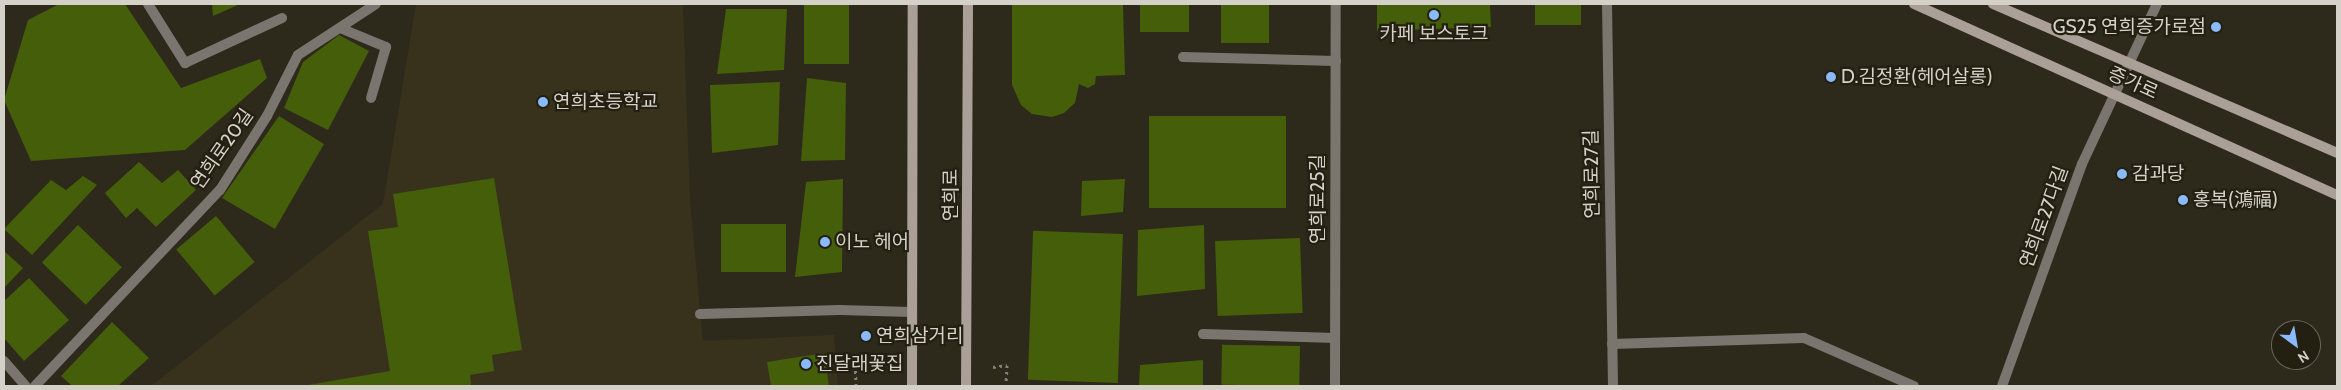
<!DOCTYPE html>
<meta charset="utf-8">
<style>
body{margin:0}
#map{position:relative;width:2341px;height:390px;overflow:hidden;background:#2d291b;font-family:Cabin,"Noto Sans KR",sans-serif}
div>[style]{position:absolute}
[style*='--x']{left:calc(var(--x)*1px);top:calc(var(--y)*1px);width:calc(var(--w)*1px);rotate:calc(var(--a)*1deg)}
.built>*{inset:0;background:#38321d}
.building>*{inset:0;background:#445e0a;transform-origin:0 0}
.path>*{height:3px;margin-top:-1.5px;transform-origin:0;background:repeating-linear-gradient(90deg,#848276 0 2.5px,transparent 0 6.5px)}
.lane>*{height:10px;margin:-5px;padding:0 5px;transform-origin:5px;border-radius:5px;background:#7b7570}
.street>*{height:10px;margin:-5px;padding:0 5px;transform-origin:5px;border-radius:5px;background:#7b7570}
.secondary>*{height:10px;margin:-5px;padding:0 5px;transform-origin:5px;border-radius:5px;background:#aaa098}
.dots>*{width:14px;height:14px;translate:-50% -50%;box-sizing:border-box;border:2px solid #232012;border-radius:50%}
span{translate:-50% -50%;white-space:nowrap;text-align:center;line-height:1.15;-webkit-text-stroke:4.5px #232012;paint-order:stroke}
.poi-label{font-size:19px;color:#d3d1c8}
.right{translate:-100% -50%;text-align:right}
.left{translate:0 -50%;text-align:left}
.street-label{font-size:19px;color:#d3d1c8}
.frame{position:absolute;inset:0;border:5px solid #d3d1c8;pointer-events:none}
.north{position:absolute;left:2271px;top:320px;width:50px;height:50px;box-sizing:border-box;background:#232012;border:1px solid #69675b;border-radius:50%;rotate:148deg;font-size:14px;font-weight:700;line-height:20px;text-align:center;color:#d3d1c8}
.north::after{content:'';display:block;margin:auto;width:18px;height:22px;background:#8abafc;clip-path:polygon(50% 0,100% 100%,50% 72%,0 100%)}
</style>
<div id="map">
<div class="built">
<div style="clip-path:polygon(416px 4px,683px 4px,690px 200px,703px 341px,834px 335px,838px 386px,151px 386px,383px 204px)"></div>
</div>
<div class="building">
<div style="clip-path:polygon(59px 4px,125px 4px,181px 88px,260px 59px,267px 78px,185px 150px,31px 161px,4px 100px,28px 20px)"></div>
<div style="clip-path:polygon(212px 4px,240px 4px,213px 16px)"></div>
<div style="left:804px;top:4px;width:45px;height:60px"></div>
<div style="clip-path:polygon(1012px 4px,1123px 4px,1125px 75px,1096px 76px,1095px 84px,1088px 88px,1079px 84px,1075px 103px,1064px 113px,1052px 117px,1032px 114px,1021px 105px,1012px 85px)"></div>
<div style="left:1140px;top:4px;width:49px;height:28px"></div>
<div style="left:1221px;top:4px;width:48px;height:39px"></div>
<div style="clip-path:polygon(1377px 4px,1490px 4px,1491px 27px,1377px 31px)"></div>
<div style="left:1535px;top:4px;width:46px;height:21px"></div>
<div style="clip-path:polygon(726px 9px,787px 9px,784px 70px,717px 74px)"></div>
<div style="clip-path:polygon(339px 35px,369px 51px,328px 130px,284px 108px,303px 62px)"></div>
<div style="clip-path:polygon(807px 78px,846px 83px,845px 160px,801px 161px)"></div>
<div style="clip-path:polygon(780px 82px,778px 145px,712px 153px,710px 85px)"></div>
<div style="clip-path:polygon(279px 116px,324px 144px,275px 229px,222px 198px)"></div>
<div style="left:1149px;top:116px;width:137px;height:92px"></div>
<div style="clip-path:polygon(139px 162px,162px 183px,178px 170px,196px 190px,156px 227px,137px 208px,126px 218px,105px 193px)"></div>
<div style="clip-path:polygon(83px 176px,97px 185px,32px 255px,4px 229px,51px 180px,66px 190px)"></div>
<div style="clip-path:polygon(494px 178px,522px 350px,492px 355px,494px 371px,470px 375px,471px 386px,302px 386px,390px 371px,368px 231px,398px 227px,393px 194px)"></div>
<div style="clip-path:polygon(843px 179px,842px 272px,795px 277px,806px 182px)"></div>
<div style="clip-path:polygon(1125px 179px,1123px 212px,1081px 216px,1082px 181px)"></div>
<div style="left:216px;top:216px;width:60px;height:52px;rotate:50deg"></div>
<div style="left:721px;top:224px;width:65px;height:48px"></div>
<div style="left:78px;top:225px;width:61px;height:52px;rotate:44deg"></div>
<div style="clip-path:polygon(1204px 225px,1205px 289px,1137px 296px,1138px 230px)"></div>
<div style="left:1123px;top:234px;width:149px;height:90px;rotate:92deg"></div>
<div style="left:1300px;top:238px;width:75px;height:85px;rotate:88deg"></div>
<div style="clip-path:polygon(4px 251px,23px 268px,4px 288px)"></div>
<div style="clip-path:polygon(29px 278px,69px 320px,24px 361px,4px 338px,4px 301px)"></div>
<div style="clip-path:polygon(112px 322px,149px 358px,118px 386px,72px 386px,61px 376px)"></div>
<div style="left:1300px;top:346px;width:40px;height:78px;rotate:91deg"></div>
<div style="clip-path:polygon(824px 353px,829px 386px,771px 386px,767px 362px)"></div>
<div style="clip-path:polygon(1203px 360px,1203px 386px,1139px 386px,1140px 365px)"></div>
</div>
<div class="path">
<div style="--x:993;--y:367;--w:14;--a:-8"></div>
<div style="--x:1007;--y:365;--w:21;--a:93"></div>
<div style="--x:856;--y:386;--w:29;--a:-92"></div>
<div style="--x:855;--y:357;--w:11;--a:5"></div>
</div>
<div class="lane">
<div style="--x:148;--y:4;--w:70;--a:57.9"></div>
<div style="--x:185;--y:63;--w:107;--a:-24.9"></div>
<div style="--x:340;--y:28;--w:50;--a:22.4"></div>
<div style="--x:386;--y:47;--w:53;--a:106.4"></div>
<div style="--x:1183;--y:57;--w:153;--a:1.5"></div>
<div style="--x:1203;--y:334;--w:132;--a:1.7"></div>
</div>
<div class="street">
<div style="--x:1607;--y:4;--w:382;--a:89.1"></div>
<div style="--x:700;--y:314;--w:139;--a:-1.6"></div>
<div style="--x:839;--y:310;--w:73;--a:1.6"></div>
<div style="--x:1612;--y:344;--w:192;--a:-1.8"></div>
<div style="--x:1804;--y:338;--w:120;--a:23.6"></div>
<div style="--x:4;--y:361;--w:33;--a:49"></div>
<div style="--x:35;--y:386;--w:270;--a:-46.7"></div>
<div style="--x:220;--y:190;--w:88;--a:-57.6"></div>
<div style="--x:267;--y:116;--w:68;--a:-63.1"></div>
<div style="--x:298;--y:55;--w:93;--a:-33.2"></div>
<div style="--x:1335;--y:386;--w:382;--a:-89.9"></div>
<div style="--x:2002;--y:386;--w:236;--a:-70.2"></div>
<div style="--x:2082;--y:164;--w:177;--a:-64.9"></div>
</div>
<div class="secondary">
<div style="--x:1914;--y:4;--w:464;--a:24.3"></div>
<div style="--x:1993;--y:4;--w:375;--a:23.4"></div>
<div style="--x:912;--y:386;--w:382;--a:-89.9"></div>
<div style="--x:966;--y:386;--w:382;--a:-89.7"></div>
</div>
<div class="dots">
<div style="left:1434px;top:15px;background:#8abafc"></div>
<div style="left:2216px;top:27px;background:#8abafc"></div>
<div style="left:1831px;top:77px;background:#8abafc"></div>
<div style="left:543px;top:102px;background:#8abafc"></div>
<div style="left:2122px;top:174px;background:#8abafc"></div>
<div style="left:2183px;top:200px;background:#8abafc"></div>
<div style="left:825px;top:242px;background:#8abafc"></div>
<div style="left:866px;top:336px;background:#8abafc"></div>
<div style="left:806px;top:364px;background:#8abafc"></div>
</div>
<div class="poi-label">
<span class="right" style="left:2206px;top:27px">GS25 연희증가로점</span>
<span style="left:1434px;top:34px">카페 보스토크</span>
<span class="left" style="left:1841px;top:77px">D.김정환(헤어살롱)</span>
<span class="left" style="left:553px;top:102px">연희초등학교</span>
<span class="left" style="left:2132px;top:174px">감과당</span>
<span class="left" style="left:2193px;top:200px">홍복(鴻福)</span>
<span class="left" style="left:835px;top:242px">이노 헤어</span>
<span class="left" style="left:876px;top:336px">연희삼거리</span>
<span class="left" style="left:816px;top:364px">진달래꽃집</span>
</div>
<div class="street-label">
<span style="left:2133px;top:83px;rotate:24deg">증가로</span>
<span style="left:222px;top:149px;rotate:-55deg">연희로20길</span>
<span style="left:1592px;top:174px;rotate:-91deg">연희로27길</span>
<span style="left:951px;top:195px;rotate:-90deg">연희로</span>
<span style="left:1318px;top:199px;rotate:-90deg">연희로25길</span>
<span style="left:2044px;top:217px;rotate:-70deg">연희로27다길</span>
</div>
<div class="frame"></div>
<div class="north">N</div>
</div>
